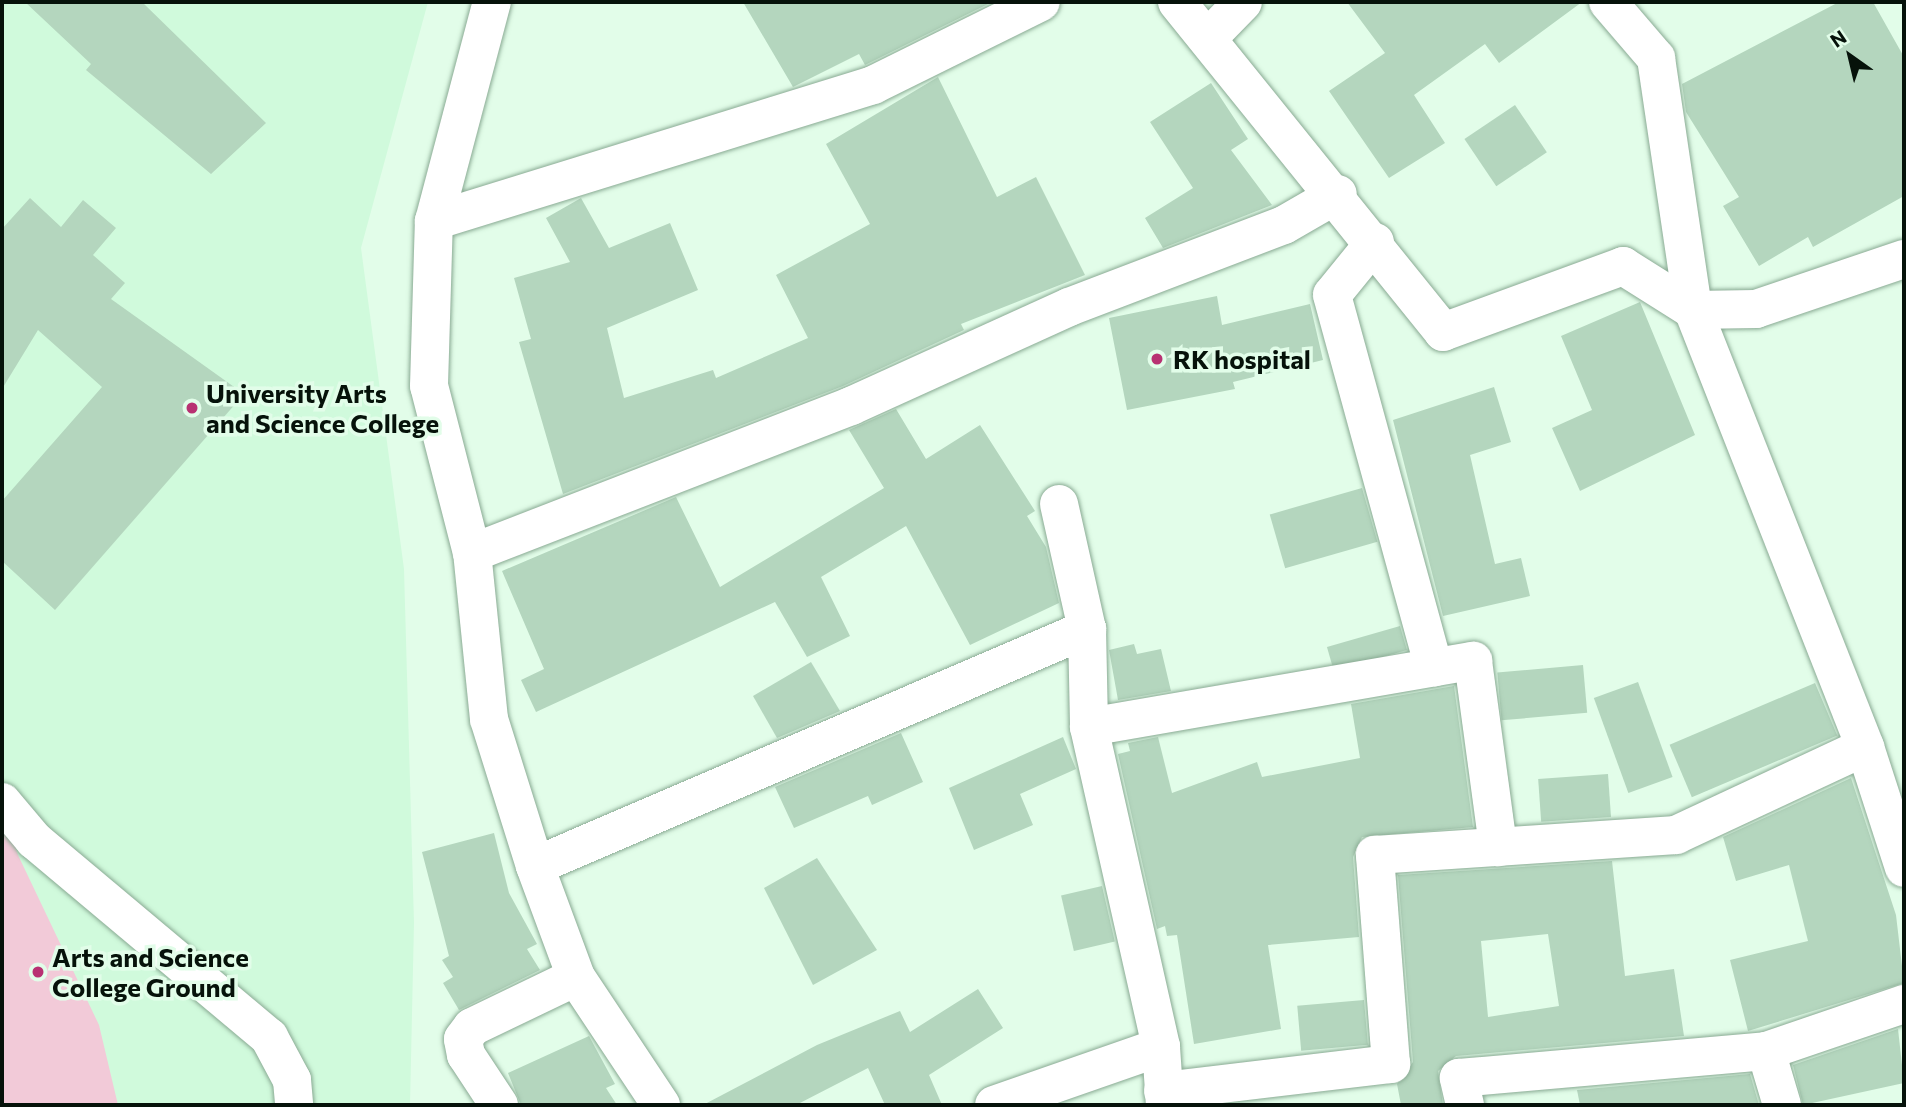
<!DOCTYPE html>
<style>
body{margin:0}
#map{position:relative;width:1906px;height:1107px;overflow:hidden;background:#e2fde9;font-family:Commissioner,sans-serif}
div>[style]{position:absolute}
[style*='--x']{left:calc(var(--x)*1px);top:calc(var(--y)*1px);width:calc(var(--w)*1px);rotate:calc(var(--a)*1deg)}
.built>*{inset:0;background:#d0fadc}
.green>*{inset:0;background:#f2cad8}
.building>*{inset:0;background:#b4d6be;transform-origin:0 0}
.roads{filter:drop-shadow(0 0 2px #89aa93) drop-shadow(0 0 2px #89aa93)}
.minor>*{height:38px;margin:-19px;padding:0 19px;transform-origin:19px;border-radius:19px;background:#fff}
.dots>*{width:19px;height:19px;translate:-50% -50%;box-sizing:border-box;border:4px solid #e2fde9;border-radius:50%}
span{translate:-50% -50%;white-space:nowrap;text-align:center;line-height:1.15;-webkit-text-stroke:7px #e2fde9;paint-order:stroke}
.poi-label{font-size:26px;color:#06120a;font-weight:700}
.left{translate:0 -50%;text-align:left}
.frame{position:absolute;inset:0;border:4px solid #06120a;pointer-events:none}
.north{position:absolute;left:1815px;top:21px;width:70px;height:70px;-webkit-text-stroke:5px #e2fde9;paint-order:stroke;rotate:326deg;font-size:19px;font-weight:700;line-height:28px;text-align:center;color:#06120a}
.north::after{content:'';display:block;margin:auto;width:24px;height:32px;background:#06120a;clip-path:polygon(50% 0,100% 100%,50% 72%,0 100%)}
</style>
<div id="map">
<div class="built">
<div style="clip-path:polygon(2px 2px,428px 2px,361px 248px,404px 569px,414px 923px,410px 1105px,2px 1105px)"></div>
</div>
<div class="green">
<div style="clip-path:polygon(2px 806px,18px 855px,99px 1025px,118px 1105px,2px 1105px)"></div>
</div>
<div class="building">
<div style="clip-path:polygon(25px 2px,142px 2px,266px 123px,211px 174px,86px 70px,91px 64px)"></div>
<div style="clip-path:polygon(743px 2px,992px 2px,865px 65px,859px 54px,793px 87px)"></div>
<div style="clip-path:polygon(1347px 2px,1582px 2px,1499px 63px,1485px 44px,1414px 95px,1445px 143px,1389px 178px,1329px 91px,1385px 53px)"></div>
<div style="clip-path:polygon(1839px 2px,1873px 2px,1904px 57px,1904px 196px,1813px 247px,1808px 237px,1759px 266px,1723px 206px,1739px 197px,1686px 112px,1682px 84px)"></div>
<div style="clip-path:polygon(938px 77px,997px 197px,1036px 177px,1085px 275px,961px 324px,964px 330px,843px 386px,563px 494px,519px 342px,531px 339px,514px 278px,570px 262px,546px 218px,581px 198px,609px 248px,670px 223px,698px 290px,607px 328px,624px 398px,713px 370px,716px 378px,808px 338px,776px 275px,870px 224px,826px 144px)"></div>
<div style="clip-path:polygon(1211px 83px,1248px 139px,1231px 150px,1272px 205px,1163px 248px,1145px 218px,1193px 188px,1150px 122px)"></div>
<div style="left:1515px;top:105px;width:57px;height:61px;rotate:56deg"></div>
<div style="clip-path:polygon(30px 198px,61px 227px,83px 200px,116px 228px,93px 255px,125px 283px,111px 299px,244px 394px,55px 610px,2px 561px,2px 501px,102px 387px,38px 330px,2px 389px,2px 229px)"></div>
<div style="clip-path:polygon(1217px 296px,1222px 325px,1310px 304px,1323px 360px,1233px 382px,1235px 389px,1127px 410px,1109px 318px)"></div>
<div style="clip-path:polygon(1640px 302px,1695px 435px,1580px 491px,1552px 428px,1592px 410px,1561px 336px)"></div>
<div style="clip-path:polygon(1494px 387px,1511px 442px,1470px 455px,1495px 564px,1521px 558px,1530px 596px,1443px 616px,1393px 420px)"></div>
<div style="clip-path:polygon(896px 409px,926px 459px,980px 425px,1035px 511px,1027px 516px,1046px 547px,1059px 603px,970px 645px,906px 526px,821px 577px,850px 636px,807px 657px,775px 602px,536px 712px,521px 680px,544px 669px,502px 571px,676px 497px,720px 587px,884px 488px,849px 430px)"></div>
<div style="left:1362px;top:488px;width:56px;height:96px;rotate:74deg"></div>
<div style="left:1400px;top:626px;width:25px;height:76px;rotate:74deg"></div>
<div style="clip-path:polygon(1134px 644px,1137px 654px,1161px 649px,1171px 691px,1118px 700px,1109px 650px)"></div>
<div style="clip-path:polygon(811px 662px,840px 711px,777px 738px,753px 696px)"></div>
<div style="left:1583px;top:665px;width:48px;height:86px;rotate:85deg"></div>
<div style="left:1638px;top:682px;width:101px;height:47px;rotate:70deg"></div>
<div style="left:1815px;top:683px;width:57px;height:158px;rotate:67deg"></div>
<div style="clip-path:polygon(1454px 686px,1473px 827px,1362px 837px,1353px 857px,1359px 937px,1268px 945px,1281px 1029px,1194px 1044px,1177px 935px,1167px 936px,1165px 926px,1157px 929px,1118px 754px,1130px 751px,1128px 743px,1158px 737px,1172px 793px,1257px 762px,1262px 777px,1360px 758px,1351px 704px)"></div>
<div style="clip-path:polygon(901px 733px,923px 782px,872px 805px,868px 796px,794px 828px,775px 787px)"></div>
<div style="clip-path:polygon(1063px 737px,1076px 769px,1020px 794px,1033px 825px,974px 850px,949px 788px)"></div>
<div style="left:1608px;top:774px;width:43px;height:70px;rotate:86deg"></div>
<div style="clip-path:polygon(1851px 778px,1896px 915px,1904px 983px,1748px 1031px,1730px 960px,1808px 941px,1789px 865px,1736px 881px,1723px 837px)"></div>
<div style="clip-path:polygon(494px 833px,509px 893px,537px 944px,527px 949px,540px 970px,459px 1010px,443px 983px,453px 977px,442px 960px,449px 956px,422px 852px)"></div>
<div style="clip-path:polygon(817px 858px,877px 950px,813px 985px,764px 888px)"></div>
<div style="clip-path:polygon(evenodd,1612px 861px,1625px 976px,1674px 969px,1684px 1036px,1456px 1056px,1438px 1071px,1443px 1105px,1401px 1105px,1397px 1084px,1413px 1062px,1398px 875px,1612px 861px,1548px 934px,1559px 1006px,1488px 1017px,1481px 941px,1548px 934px)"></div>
<div style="left:1102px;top:886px;width:57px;height:42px;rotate:77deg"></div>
<div style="clip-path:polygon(978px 989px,1003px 1028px,929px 1075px,942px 1105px,885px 1105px,868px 1068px,796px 1105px,703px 1105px,817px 1045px,900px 1011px,910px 1032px)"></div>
<div style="left:1364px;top:1000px;width:45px;height:67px;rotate:85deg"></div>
<div style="clip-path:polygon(1898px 1029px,1904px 1083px,1803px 1105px,1793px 1065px)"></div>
<div style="clip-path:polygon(589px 1036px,615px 1084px,606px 1088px,617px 1105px,521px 1105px,508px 1073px)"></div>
<div style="clip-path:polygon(1750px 1074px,1759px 1105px,1580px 1105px,1577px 1090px)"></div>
</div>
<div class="roads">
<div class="minor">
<div style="--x:1177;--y:2;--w:424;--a:51.1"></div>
<div style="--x:1443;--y:332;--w:192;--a:-20.1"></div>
<div style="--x:1623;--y:266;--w:83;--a:32.2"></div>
<div style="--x:1693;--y:310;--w:470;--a:68.5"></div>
<div style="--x:1865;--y:747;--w:127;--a:72.1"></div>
<div style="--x:1608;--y:2;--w:74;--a:49.4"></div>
<div style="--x:1656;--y:58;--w:255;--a:81.6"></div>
<div style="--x:1693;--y:310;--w:63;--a:-0.9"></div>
<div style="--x:1756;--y:309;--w:156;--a:-18.7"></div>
<div style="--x:1208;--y:38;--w:50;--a:-45.8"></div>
<div style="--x:434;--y:221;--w:227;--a:-75.2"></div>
<div style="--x:1375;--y:242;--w:68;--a:129.1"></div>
<div style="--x:1332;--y:295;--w:386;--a:74.7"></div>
<div style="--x:1059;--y:504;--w:128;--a:77.4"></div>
<div style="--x:1087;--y:629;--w:98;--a:88.8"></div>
<div style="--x:1089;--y:727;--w:328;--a:77.3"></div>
<div style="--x:1161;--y:1047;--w:58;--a:86.1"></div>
<div style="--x:472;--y:553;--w:172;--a:-104.4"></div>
<div style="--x:429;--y:386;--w:165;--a:-88.3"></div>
<div style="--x:434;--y:221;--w:460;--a:-17.2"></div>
<div style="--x:873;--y:85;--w:187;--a:-26.3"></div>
<div style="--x:1089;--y:727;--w:390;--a:-9.8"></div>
<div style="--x:1473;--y:661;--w:188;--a:82.3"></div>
<div style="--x:2;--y:802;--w:50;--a:49.9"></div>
<div style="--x:34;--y:840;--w:307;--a:40"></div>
<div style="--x:269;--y:1037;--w:49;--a:61.9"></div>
<div style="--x:292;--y:1080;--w:25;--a:85"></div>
<div style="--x:535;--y:866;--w:601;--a:-23.24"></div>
<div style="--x:1766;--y:1051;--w:146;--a:-18.8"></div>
<div style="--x:1163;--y:1091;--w:230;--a:-6.8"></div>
<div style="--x:1391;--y:1064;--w:210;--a:-94.4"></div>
<div style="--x:1375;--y:855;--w:302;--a:-3.8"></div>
<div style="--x:1676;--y:835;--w:208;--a:-25"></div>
<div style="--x:499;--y:1105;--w:60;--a:-123.4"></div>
<div style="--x:466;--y:1055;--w:16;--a:-101"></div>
<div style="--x:463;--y:1039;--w:15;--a:-53"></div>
<div style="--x:472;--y:1027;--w:115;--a:-25.7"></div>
<div style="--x:661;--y:1105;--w:154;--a:-123.6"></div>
<div style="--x:576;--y:977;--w:118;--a:-110.3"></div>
<div style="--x:535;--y:866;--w:154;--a:-107.4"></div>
<div style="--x:489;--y:719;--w:167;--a:-95.8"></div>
<div style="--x:472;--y:553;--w:407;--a:-21.2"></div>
<div style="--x:851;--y:406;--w:239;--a:-24.4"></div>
<div style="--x:1069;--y:307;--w:230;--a:-20.9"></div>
<div style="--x:1284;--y:225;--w:62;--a:-29.9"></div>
<div style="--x:994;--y:1105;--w:177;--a:-19.2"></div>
<div style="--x:1465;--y:1105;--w:28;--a:-103"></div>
<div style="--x:1459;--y:1078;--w:308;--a:-5"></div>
<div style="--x:1766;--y:1051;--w:56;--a:73.5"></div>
</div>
</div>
<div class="dots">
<div style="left:1157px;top:359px;background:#b83172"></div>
<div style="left:192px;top:408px;background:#b83172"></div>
<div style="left:38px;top:972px;background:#b83172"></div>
</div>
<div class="poi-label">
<span class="left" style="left:1173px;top:359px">RK hospital</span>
<span class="left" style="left:206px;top:408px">University Arts<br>and Science College</span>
<span class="left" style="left:52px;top:972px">Arts and Science<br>College Ground</span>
</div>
<div class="frame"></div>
<div class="north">N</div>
</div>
